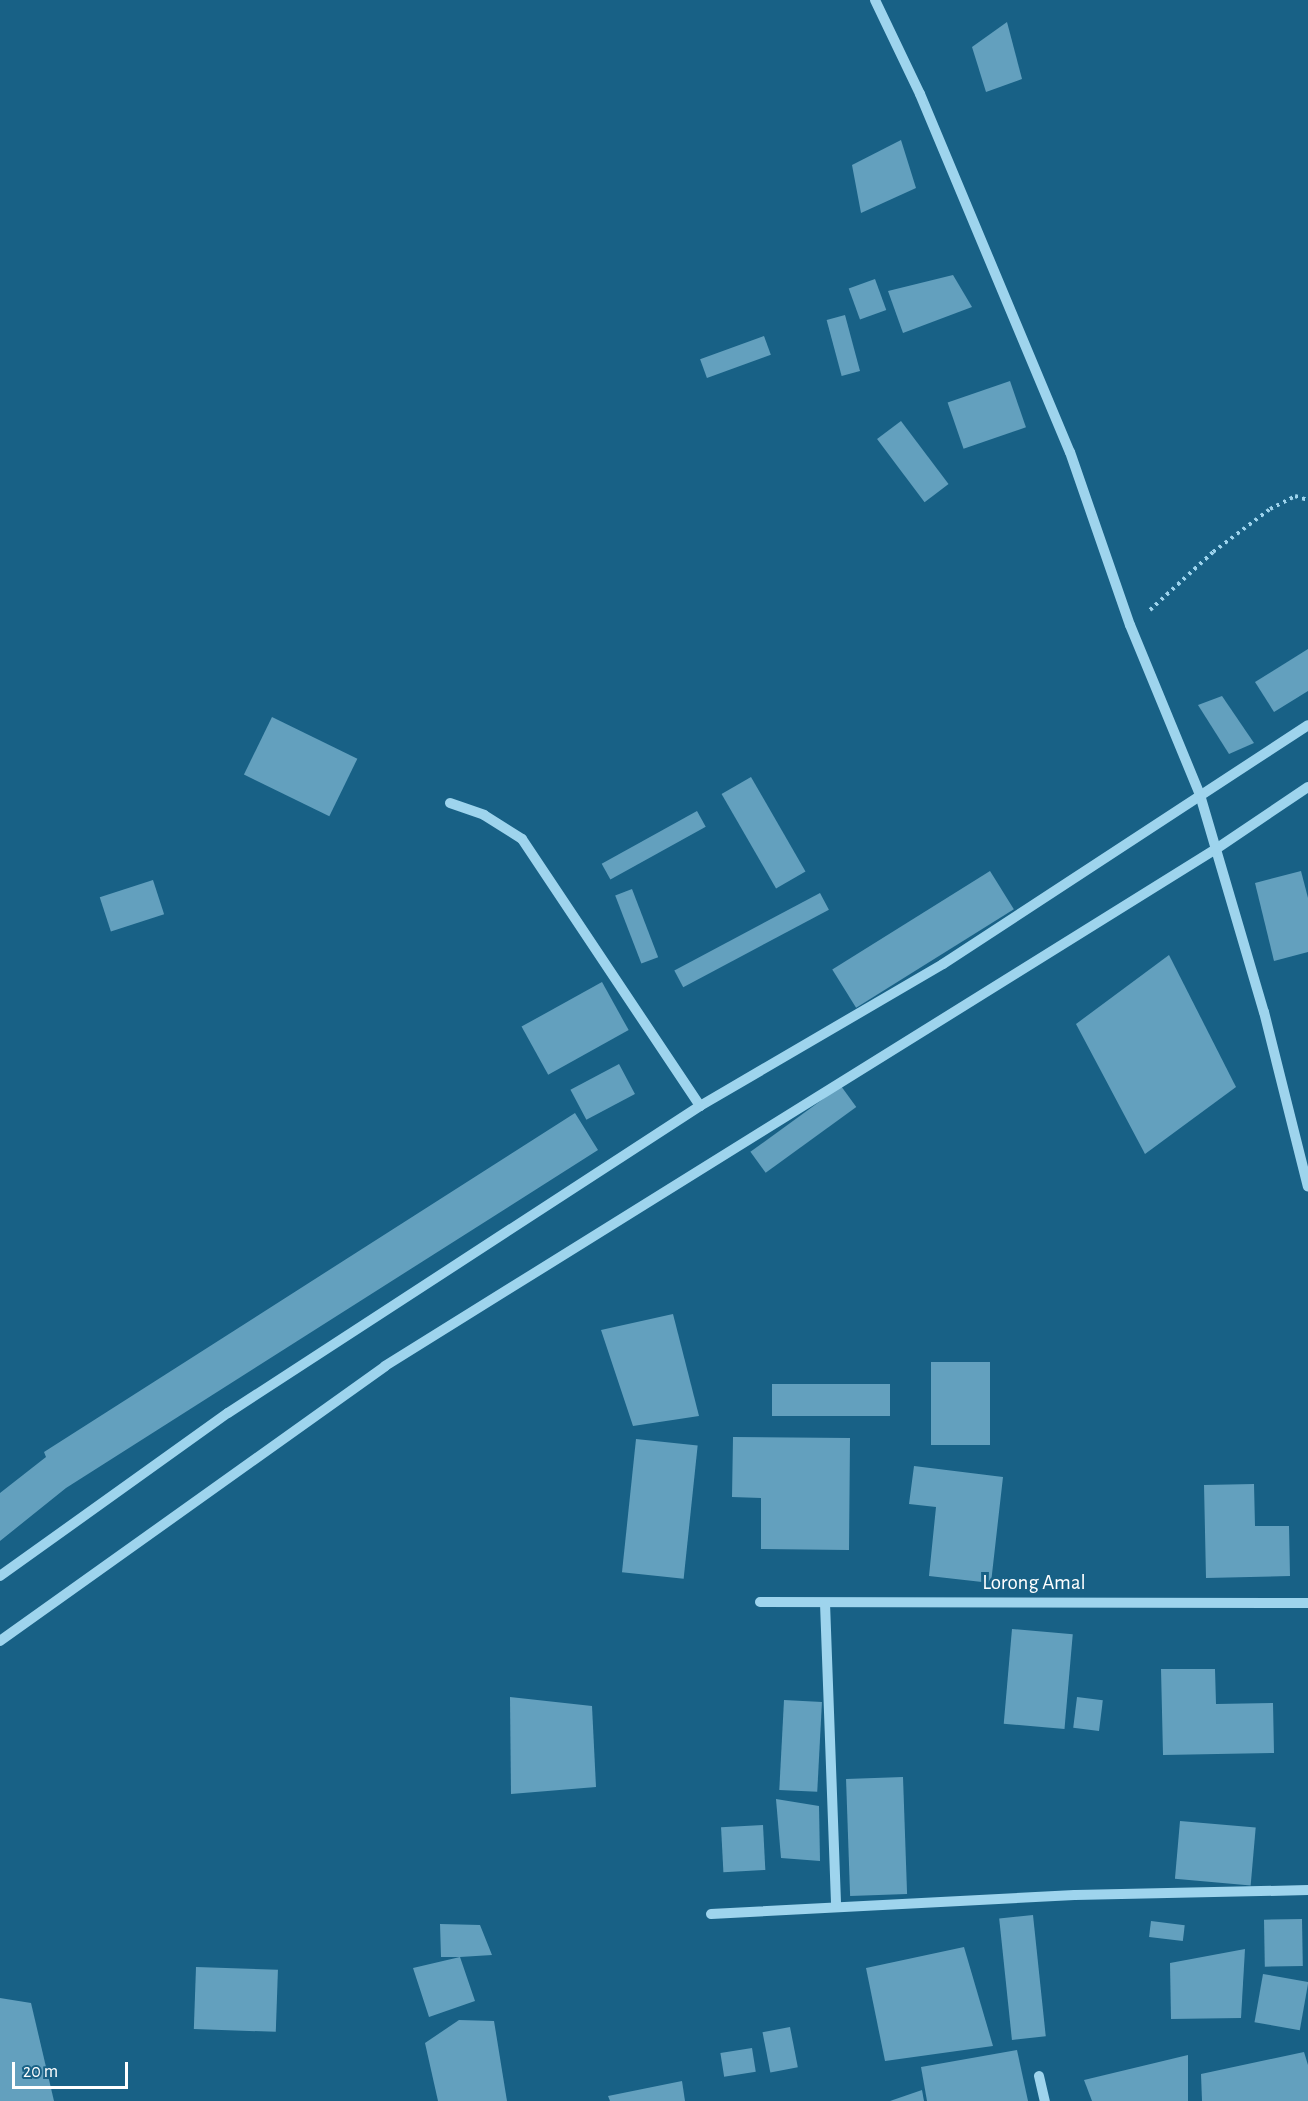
<!DOCTYPE html>
<style>
body{margin:0}
#map{position:relative;width:1308px;height:2101px;overflow:hidden;background:#186186;font-family:"Alegreya Sans",sans-serif}
div>[style]{position:absolute}
[style*='--x']{left:calc(var(--x)*1px);top:calc(var(--y)*1px);width:calc(var(--w)*1px);rotate:calc(var(--a)*1deg)}
.building>*{inset:0;background:#63a0be;transform-origin:0 0}
.path>*{height:4px;margin-top:-2px;transform-origin:0;background:repeating-linear-gradient(90deg,#9ed4ed 0 3px,transparent 0 7.5px)}
.minor>*{height:10px;margin:-5px;padding:0 5px;transform-origin:5px;border-radius:5px;background:#9ed4ed}
span{translate:-50% -50%;white-space:nowrap;text-align:center;line-height:1.15;-webkit-text-stroke:6px #186186;paint-order:stroke}
.street-label{font-size:21px;color:#fff}
.scale{position:absolute;left:12px;top:2062px;width:116px;height:27px;box-sizing:border-box;border:3px solid #fff;border-top:0;padding-left:8px;font-size:18px;line-height:21px;white-space:nowrap;color:#fff;-webkit-text-stroke:4px #186186;paint-order:stroke}
</style>
<div id="map">
<div class="building">
<div style="clip-path:polygon(1007px 22px,1022px 79px,986px 92px,972px 47px)"></div>
<div style="clip-path:polygon(901px 140px,916px 188px,861px 213px,852px 165px)"></div>
<div style="clip-path:polygon(953px 275px,972px 307px,903px 333px,888px 291px)"></div>
<div style="left:875px;top:279px;width:33px;height:28px;rotate:70deg"></div>
<div style="left:845px;top:315px;width:58px;height:19px;rotate:75deg"></div>
<div style="left:764px;top:336px;width:20px;height:68px;rotate:70deg"></div>
<div style="left:1010px;top:381px;width:49px;height:66px;rotate:71deg"></div>
<div style="left:901px;top:421px;width:79px;height:30px;rotate:53deg"></div>
<div style="clip-path:polygon(1308px 649px,1308px 691px,1274px 712px,1255px 682px)"></div>
<div style="clip-path:polygon(1222px 696px,1254px 743px,1229px 754px,1198px 705px)"></div>
<div style="left:272px;top:717px;width:95px;height:64px;rotate:26deg"></div>
<div style="left:751px;top:777px;width:109px;height:34px;rotate:60deg"></div>
<div style="left:697px;top:811px;width:18px;height:109px;rotate:61deg"></div>
<div style="left:990px;top:871px;width:45px;height:186px;rotate:58deg"></div>
<div style="clip-path:polygon(1301px 871px,1308px 898px,1308px 952px,1274px 961px,1255px 883px)"></div>
<div style="left:153px;top:880px;width:36px;height:56px;rotate:72deg"></div>
<div style="left:632px;top:889px;width:73px;height:18px;rotate:69deg"></div>
<div style="left:820px;top:893px;width:19px;height:165px;rotate:62deg"></div>
<div style="clip-path:polygon(1169px 955px,1236px 1087px,1145px 1154px,1076px 1024px)"></div>
<div style="left:602px;top:982px;width:55px;height:92px;rotate:61deg"></div>
<div style="left:619px;top:1064px;width:34px;height:55px;rotate:62deg"></div>
<div style="left:841px;top:1086px;width:26px;height:112px;rotate:54deg"></div>
<div style="clip-path:polygon(575px 1113px,598px 1150px,66px 1488px,0 1541px,0 1493px,46px 1457px,44px 1452px)"></div>
<div style="clip-path:polygon(673px 1314px,699px 1416px,633px 1426px,601px 1330px)"></div>
<div style="left:931px;top:1362px;width:59px;height:83px"></div>
<div style="left:772px;top:1384px;width:118px;height:32px"></div>
<div style="clip-path:polygon(733px 1437px,850px 1438px,849px 1550px,761px 1549px,761px 1498px,732px 1497px)"></div>
<div style="left:636px;top:1439px;width:62px;height:134px;rotate:6deg"></div>
<div style="clip-path:polygon(914px 1466px,1003px 1477px,991px 1583px,929px 1576px,936px 1507px,909px 1504px)"></div>
<div style="clip-path:polygon(1254px 1484px,1255px 1526px,1289px 1526px,1290px 1576px,1206px 1578px,1204px 1485px)"></div>
<div style="left:1012px;top:1629px;width:61px;height:95px;rotate:5deg"></div>
<div style="clip-path:polygon(1161px 1669px,1215px 1669px,1216px 1704px,1273px 1703px,1274px 1753px,1163px 1755px)"></div>
<div style="clip-path:polygon(510px 1697px,592px 1706px,596px 1787px,511px 1794px)"></div>
<div style="left:1077px;top:1697px;width:26px;height:31px;rotate:7deg"></div>
<div style="left:784px;top:1700px;width:38px;height:90px;rotate:3deg"></div>
<div style="left:903px;top:1777px;width:117px;height:57px;rotate:88deg"></div>
<div style="clip-path:polygon(776px 1799px,819px 1806px,820px 1861px,781px 1858px)"></div>
<div style="left:1180px;top:1821px;width:76px;height:58px;rotate:5deg"></div>
<div style="left:763px;top:1825px;width:45px;height:42px;rotate:87deg"></div>
<div style="left:1033px;top:1915px;width:122px;height:34px;rotate:84deg"></div>
<div style="left:1302px;top:1919px;width:47px;height:38px;rotate:89deg"></div>
<div style="left:1151px;top:1921px;width:34px;height:16px;rotate:7deg"></div>
<div style="clip-path:polygon(440px 1924px,480px 1925px,492px 1955px,460px 1957px,475px 2001px,429px 2017px,413px 1968px,460px 1957px,441px 1957px)"></div>
<div style="clip-path:polygon(964px 1947px,993px 2046px,885px 2061px,866px 1968px)"></div>
<div style="clip-path:polygon(1245px 1949px,1241px 2018px,1171px 2019px,1170px 1963px)"></div>
<div style="left:196px;top:1967px;width:82px;height:62px;rotate:2deg"></div>
<div style="left:1263px;top:1974px;width:46px;height:49px;rotate:10deg"></div>
<div style="clip-path:polygon(0 1998px,31px 2003px,54px 2101px,0 2101px)"></div>
<div style="clip-path:polygon(459px 2020px,494px 2021px,507px 2101px,438px 2101px,425px 2043px)"></div>
<div style="left:790px;top:2027px;width:41px;height:28px;rotate:79deg"></div>
<div style="left:752px;top:2048px;width:24px;height:32px;rotate:81deg"></div>
<div style="clip-path:polygon(1017px 2050px,1028px 2101px,927px 2101px,921px 2067px)"></div>
<div style="clip-path:polygon(1304px 2052px,1308px 2065px,1308px 2101px,1202px 2101px,1201px 2074px)"></div>
<div style="clip-path:polygon(1188px 2055px,1188px 2101px,1092px 2101px,1084px 2080px)"></div>
<div style="clip-path:polygon(682px 2081px,685px 2101px,610px 2101px,608px 2096px)"></div>
<div style="clip-path:polygon(922px 2090px,924px 2101px,890px 2101px)"></div>
</div>
<div class="path">
<div style="--x:1150;--y:610;--w:86;--a:-42.6"></div>
<div style="--x:1213;--y:552;--w:71;--a:-37"></div>
<div style="--x:1270;--y:509;--w:28;--a:-27"></div>
<div style="--x:1295;--y:496;--w:14;--a:17"></div>
</div>
<div class="minor">
<div style="--x:875;--y:0;--w:104;--a:64.4"></div>
<div style="--x:920;--y:94;--w:388;--a:67.3"></div>
<div style="--x:1070;--y:452;--w:183;--a:70.9"></div>
<div style="--x:1130;--y:625;--w:184;--a:67.6"></div>
<div style="--x:1200;--y:795;--w:226;--a:73.6"></div>
<div style="--x:1264;--y:1012;--w:180;--a:75.9"></div>
<div style="--x:450;--y:803;--w:36;--a:19"></div>
<div style="--x:484;--y:815;--w:45;--a:32.3"></div>
<div style="--x:522;--y:839;--w:321;--a:56.3"></div>
<div style="--x:0;--y:1576;--w:280;--a:-35.6"></div>
<div style="--x:228;--y:1413;--w:563;--a:-33.04"></div>
<div style="--x:700;--y:1106;--w:281;--a:-30.3"></div>
<div style="--x:943;--y:964;--w:436;--a:-33.2"></div>
<div style="--x:760;--y:1602;--w:548;--a:0.1"></div>
<div style="--x:825;--y:1603;--w:302;--a:87.9"></div>
<div style="--x:0;--y:1641;--w:473;--a:-35.5"></div>
<div style="--x:385;--y:1366;--w:979;--a:-31.89"></div>
<div style="--x:1216;--y:849;--w:111;--a:-34"></div>
<div style="--x:711;--y:1914;--w:364;--a:-3"></div>
<div style="--x:1075;--y:1895;--w:233;--a:-1.2"></div>
<div style="--x:1039;--y:2076;--w:26;--a:77"></div>
</div>
<div class="street-label">
<span style="left:1034px;top:1583px">Lorong Amal</span>
</div>
<div class="scale">20 m</div>
</div>
